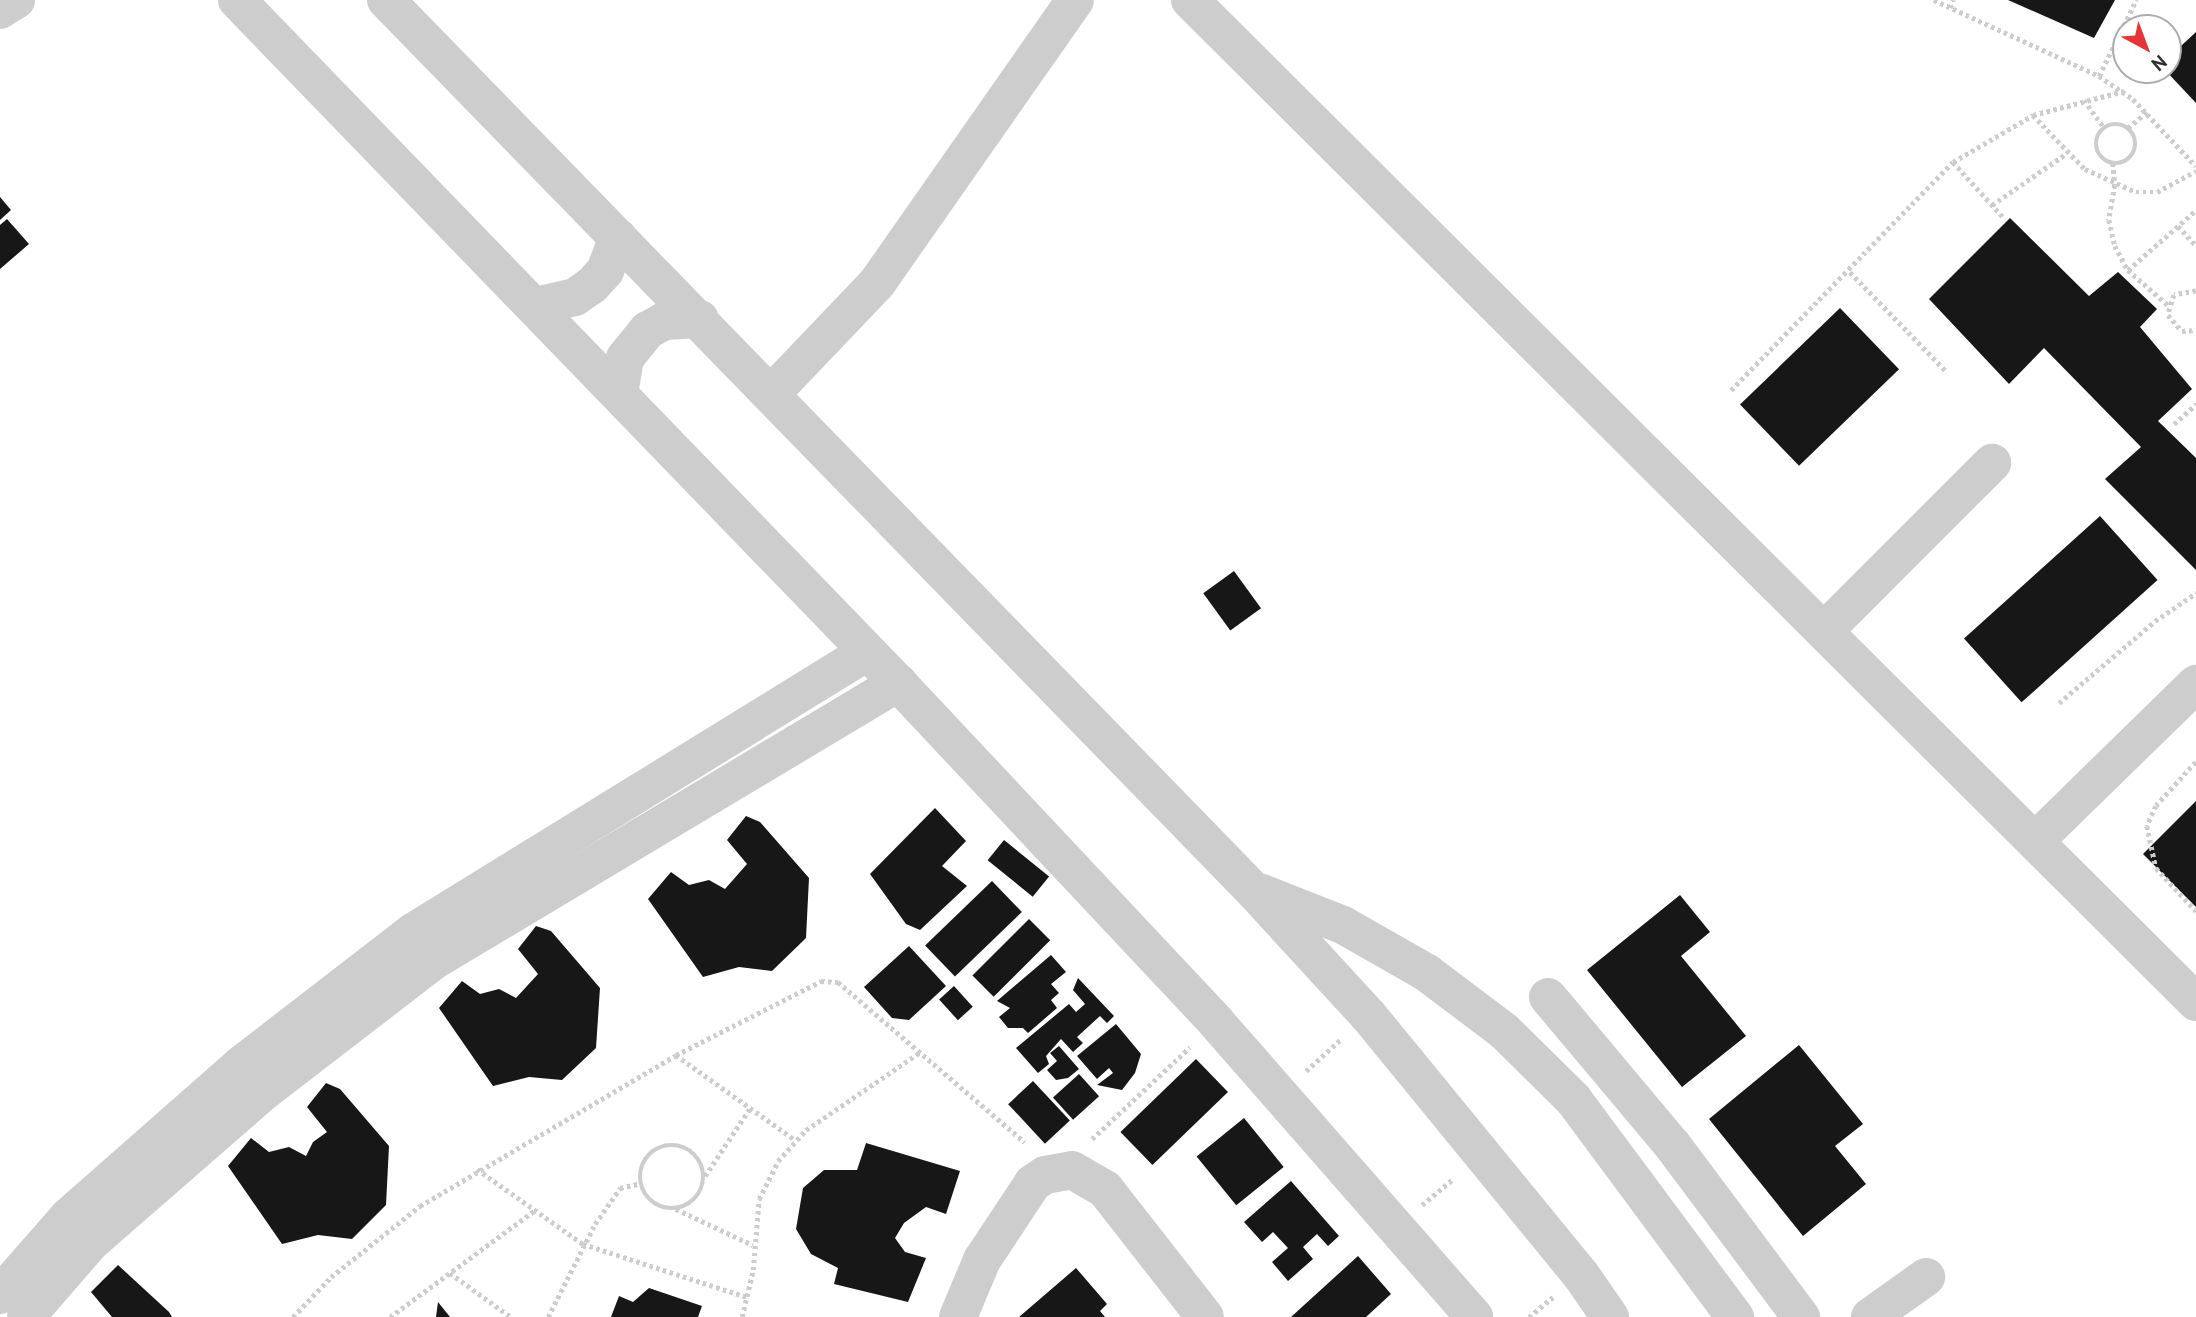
<!DOCTYPE html>
<style>
body{margin:0}
#map{position:relative;width:2196px;height:1317px;overflow:hidden;background:#fff;font-family:"PT Sans",sans-serif}
div>[style]{position:absolute}
[style*='--x']{left:calc(var(--x)*1px);top:calc(var(--y)*1px);width:calc(var(--w)*1px);rotate:calc(var(--a)*1deg)}
.building>*{inset:0;background:#171717;transform-origin:0 0}
.path>*{height:4.5px;margin-top:-2.25px;transform-origin:0;background:repeating-linear-gradient(90deg,#cdcdcd 0 3.5px,transparent 0 7px)}
.path>.ring{margin:-2.25px;padding:0;box-sizing:content-box;background:none;border:4.5px solid #cdcdcd;border-radius:50%}
.minor>*{height:38px;margin:-19px;padding:0 19px;transform-origin:19px;border-radius:19px;background:#cdcdcd}
span{translate:-50% -50%;white-space:nowrap;text-align:center;line-height:1.15;-webkit-text-stroke:7px #fff;paint-order:stroke}
.north{position:absolute;left:2112px;top:14px;width:70px;height:70px;box-sizing:border-box;background:#fff;border:2px solid #acacac;border-radius:50%;rotate:139deg;font-size:19px;font-weight:700;line-height:28px;text-align:center;color:#303030}
.north::after{content:'';display:block;margin:auto;width:24px;height:32px;background:#e53538;clip-path:polygon(50% 0,100% 100%,50% 72%,0 100%)}
</style>
<div id="map">
<div class="building">
<div style="clip-path:polygon(2008px 0,2115px 0,2094px 38px)"></div>
<div style="clip-path:polygon(2196px 32px,2196px 103px,2165px 70px,2168px 58px)"></div>
<div style="clip-path:polygon(0 197px,11px 210px,0 220px)"></div>
<div style="clip-path:polygon(2010px 218px,2089px 296px,2118px 272px,2157px 309px,2140px 327px,2192px 389px,2158px 421px,2196px 458px,2196px 570px,2105px 479px,2141px 447px,2044px 348px,2009px 384px,1929px 299px)"></div>
<div style="clip-path:polygon(7px 219px,29px 244px,0 269px,0 225px)"></div>
<div style="left:1840px;top:308px;width:85px;height:139px;rotate:46deg"></div>
<div style="left:2100px;top:516px;width:86px;height:183px;rotate:48deg"></div>
<div style="left:1234px;top:571px;width:46px;height:38px;rotate:54deg"></div>
<div style="clip-path:polygon(2196px 801px,2196px 907px,2143px 854px)"></div>
<div style="clip-path:polygon(935px 808px,966px 841px,942px 866px,967px 886px,920px 930px,906px 924px,870px 874px)"></div>
<div style="clip-path:polygon(746px 816px,760px 822px,809px 878px,806px 938px,772px 971px,739px 967px,703px 977px,648px 899px,671px 872px,689px 885px,709px 880px,725px 889px,747px 864px,727px 840px)"></div>
<div style="left:1004px;top:840px;width:58px;height:26px;rotate:39deg"></div>
<div style="left:992px;top:881px;width:43px;height:93px;rotate:46deg"></div>
<div style="clip-path:polygon(1680px 895px,1710px 932px,1681px 956px,1746px 1036px,1682px 1087px,1587px 970px)"></div>
<div style="left:1029px;top:919px;width:30px;height:80px;rotate:45deg"></div>
<div style="clip-path:polygon(536px 926px,551px 931px,600px 988px,596px 1048px,562px 1080px,529px 1077px,493px 1086px,439px 1008px,462px 981px,480px 994px,499px 989px,516px 998px,538px 974px,518px 949px)"></div>
<div style="clip-path:polygon(909px 946px,946px 986px,909px 1020px,892px 1018px,864px 987px)"></div>
<div style="clip-path:polygon(1051px 955px,1066px 972px,1051px 984px,1059px 993px,1051px 1000px,1057px 1008px,1028px 1033px,1023px 1028px,1008px 1028px,999px 1017px,1010px 1008px,997px 1001px)"></div>
<div style="clip-path:polygon(1078px 978px,1114px 1016px,1107px 1023px,1100px 1016px,1077px 1037px,1083px 1043px,1073px 1052px,1061px 1039px,1046px 1056px,1049px 1064px,1038px 1073px,1016px 1048px,1069px 1004px,1076px 1012px,1085px 1004px,1073px 990px)"></div>
<div style="left:954px;top:986px;width:28px;height:20px;rotate:48deg"></div>
<div style="clip-path:polygon(1116px 1024px,1141px 1054px,1135px 1073px,1122px 1090px,1097px 1085px,1113px 1073px,1109px 1068px,1097px 1079px,1077px 1056px)"></div>
<div style="clip-path:polygon(1799px 1045px,1863px 1124px,1835px 1146px,1866px 1184px,1803px 1236px,1709px 1119px)"></div>
<div style="clip-path:polygon(1059px 1046px,1079px 1069px,1068px 1078px,1056px 1080px,1047px 1070px,1057px 1061px,1050px 1053px)"></div>
<div style="left:1196px;top:1059px;width:46px;height:105px;rotate:46deg"></div>
<div style="left:1079px;top:1074px;width:30px;height:35px;rotate:48deg"></div>
<div style="left:1033px;top:1081px;width:54px;height:34px;rotate:47deg"></div>
<div style="clip-path:polygon(326px 1083px,340px 1089px,389px 1146px,386px 1205px,352px 1239px,318px 1235px,282px 1244px,228px 1166px,251px 1138px,269px 1152px,289px 1147px,306px 1156px,313px 1142px,327px 1132px,307px 1107px)"></div>
<div style="left:1244px;top:1118px;width:63px;height:61px;rotate:51deg"></div>
<div style="clip-path:polygon(866px 1143px,960px 1171px,946px 1214px,926px 1207px,904px 1223px,895px 1238px,905px 1252px,926px 1258px,908px 1302px,834px 1284px,838px 1268px,811px 1254px,796px 1229px,803px 1188px,824px 1170px,857px 1170px)"></div>
<div style="clip-path:polygon(1291px 1181px,1339px 1236px,1328px 1246px,1317px 1234px,1303px 1247px,1313px 1259px,1288px 1281px,1272px 1262px,1288px 1248px,1273px 1232px,1262px 1242px,1244px 1222px)"></div>
<div style="clip-path:polygon(1358px 1256px,1391px 1294px,1366px 1317px,1291px 1317px)"></div>
<div style="clip-path:polygon(118px 1265px,169px 1312px,172px 1317px,112px 1317px,91px 1292px)"></div>
<div style="clip-path:polygon(1076px 1268px,1107px 1304px,1100px 1311px,1105px 1317px,1019px 1317px)"></div>
<div style="clip-path:polygon(649px 1288px,702px 1306px,698px 1317px,611px 1317px,619px 1296px,633px 1302px)"></div>
<div style="clip-path:polygon(438px 1302px,450px 1317px,436px 1317px)"></div>
</div>
<div class="path">
<div style="--x:1934;--y:0;--w:182;--a:24.7"></div>
<div style="--x:2099;--y:76;--w:41;--a:34.1"></div>
<div style="--x:2133;--y:99;--w:92;--a:46.8"></div>
<div style="--x:1950;--y:8;--w:9;--a:-69"></div>
<div style="--x:2099;--y:76;--w:85;--a:-64"></div>
<div style="--x:2084;--y:100;--w:34;--a:54"></div>
<div style="--x:2033;--y:115;--w:75;--a:46.1"></div>
<div style="--x:2085;--y:169;--w:56;--a:24.3"></div>
<div style="--x:2136;--y:192;--w:21;--a:0"></div>
<div style="--x:2157;--y:192;--w:44;--a:-28.3"></div>
<div class="ring" style="left:2096px;top:124px;width:35.5px;height:35.5px"></div>
<div style="--x:2128;--y:128;--w:25;--a:-40"></div>
<div style="--x:1953;--y:162;--w:74;--a:47.7"></div>
<div style="--x:2113;--y:163;--w:22;--a:85"></div>
<div style="--x:2115;--y:185;--w:36;--a:100"></div>
<div style="--x:2109;--y:220;--w:27;--a:77"></div>
<div style="--x:2115;--y:246;--w:27;--a:62"></div>
<div style="--x:2128;--y:270;--w:53;--a:41.2"></div>
<div style="--x:1992;--y:205;--w:91;--a:-34.7"></div>
<div style="--x:2178;--y:226;--w:26;--a:47"></div>
<div style="--x:2128;--y:270;--w:91;--a:-41.4"></div>
<div style="--x:1850;--y:272;--w:138;--a:45.9"></div>
<div style="--x:2196;--y:291;--w:22;--a:170"></div>
<div style="--x:2174;--y:295;--w:21;--a:107"></div>
<div style="--x:2168;--y:315;--w:21;--a:49"></div>
<div style="--x:2182;--y:331;--w:14;--a:-4"></div>
<div style="--x:1731;--y:390;--w:318;--a:-45.8"></div>
<div style="--x:1953;--y:162;--w:93;--a:-30.4"></div>
<div style="--x:2033;--y:115;--w:94;--a:-14.8"></div>
<div style="--x:2174;--y:424;--w:30;--a:-42"></div>
<div style="--x:2059;--y:703;--w:126;--a:-40.5"></div>
<div style="--x:2155;--y:621;--w:50;--a:-34.3"></div>
<div style="--x:2196;--y:762;--w:59;--a:132.3"></div>
<div style="--x:2156;--y:806;--w:22;--a:114"></div>
<div style="--x:2147;--y:826;--w:43;--a:77.9"></div>
<div style="--x:2156;--y:868;--w:59;--a:47.1"></div>
<div style="--x:676;--y:1055;--w:146;--a:35.5"></div>
<div style="--x:1306;--y:1071;--w:47;--a:-42.4"></div>
<div style="--x:1092;--y:1139;--w:134;--a:-43.2"></div>
<div class="ring" style="left:640px;top:1145px;width:59.5px;height:59.5px"></div>
<div style="--x:477;--y:1169;--w:130;--a:35.3"></div>
<div style="--x:583;--y:1244;--w:172;--a:17.9"></div>
<div style="--x:705;--y:1176;--w:82;--a:-56.5"></div>
<div style="--x:1422;--y:1205;--w:40;--a:-40"></div>
<div style="--x:676;--y:1209;--w:85;--a:25.1"></div>
<div style="--x:450;--y:1273;--w:75;--a:35.8"></div>
<div style="--x:293;--y:1317;--w:55;--a:-46.5"></div>
<div style="--x:331;--y:1277;--w:114;--a:-38.6"></div>
<div style="--x:420;--y:1206;--w:297;--a:-30.5"></div>
<div style="--x:676;--y:1055;--w:163;--a:-27"></div>
<div style="--x:821;--y:981;--w:17;--a:3"></div>
<div style="--x:838;--y:982;--w:246;--a:40.6"></div>
<div style="--x:390;--y:1317;--w:180;--a:-36.4"></div>
<div style="--x:548;--y:1317;--w:104;--a:-63.2"></div>
<div style="--x:595;--y:1224;--w:44;--a:-55.2"></div>
<div style="--x:620;--y:1188;--w:22;--a:-13"></div>
<div style="--x:742;--y:1317;--w:48;--a:-76.8"></div>
<div style="--x:753;--y:1270;--w:71;--a:-85.2"></div>
<div style="--x:759;--y:1199;--w:42;--a:-63.4"></div>
<div style="--x:778;--y:1161;--w:42;--a:-47.9"></div>
<div style="--x:806;--y:1130;--w:137;--a:-34.3"></div>
<div style="--x:1529;--y:1317;--w:31;--a:-40"></div>
</div>
<div class="minor">
<div style="--x:237;--y:0;--w:950;--a:45.94"></div>
<div style="--x:898;--y:683;--w:465;--a:46.8"></div>
<div style="--x:1216;--y:1022;--w:392;--a:48.8"></div>
<div style="--x:386;--y:0;--w:1241;--a:45.75"></div>
<div style="--x:1252;--y:889;--w:171;--a:47.4"></div>
<div style="--x:1368;--y:1015;--w:336;--a:50.7"></div>
<div style="--x:1581;--y:1275;--w:51;--a:55.4"></div>
<div style="--x:1190;--y:0;--w:1420;--a:44.89"></div>
<div style="--x:0;--y:10;--w:19;--a:-32"></div>
<div style="--x:536;--y:306;--w:40;--a:-13"></div>
<div style="--x:575;--y:297;--w:21;--a:-35"></div>
<div style="--x:592;--y:285;--w:19;--a:-47"></div>
<div style="--x:605;--y:271;--w:36;--a:-69"></div>
<div style="--x:619;--y:393;--w:36;--a:-80"></div>
<div style="--x:625;--y:358;--w:36;--a:-51"></div>
<div style="--x:648;--y:330;--w:18;--a:-29"></div>
<div style="--x:664;--y:321;--w:36;--a:-3"></div>
<div style="--x:771;--y:394;--w:153;--a:-46.3"></div>
<div style="--x:877;--y:283;--w:345;--a:-55"></div>
<div style="--x:1824;--y:631;--w:238;--a:-45"></div>
<div style="--x:2035;--y:841;--w:225;--a:-44.3"></div>
<div style="--x:1262;--y:893;--w:87;--a:21.6"></div>
<div style="--x:1343;--y:925;--w:97;--a:29.7"></div>
<div style="--x:1427;--y:973;--w:96;--a:37"></div>
<div style="--x:1504;--y:1031;--w:97;--a:44.6"></div>
<div style="--x:1573;--y:1099;--w:272;--a:53.4"></div>
<div style="--x:1548;--y:997;--w:194;--a:50"></div>
<div style="--x:1673;--y:1146;--w:214;--a:53.2"></div>
<div style="--x:0;--y:1295;--w:103;--a:-48.9"></div>
<div style="--x:68;--y:1217;--w:232;--a:-41.3"></div>
<div style="--x:242;--y:1064;--w:216;--a:-37.7"></div>
<div style="--x:413;--y:932;--w:533;--a:-31.66"></div>
<div style="--x:26;--y:1317;--w:98;--a:-49.1"></div>
<div style="--x:90;--y:1243;--w:228;--a:-41.1"></div>
<div style="--x:262;--y:1093;--w:218;--a:-37.6"></div>
<div style="--x:435;--y:960;--w:540;--a:-30.89"></div>
<div style="--x:958;--y:1317;--w:62;--a:-67.2"></div>
<div style="--x:982;--y:1260;--w:92;--a:-56.5"></div>
<div style="--x:1033;--y:1183;--w:14;--a:-34"></div>
<div style="--x:1045;--y:1175;--w:27;--a:-10"></div>
<div style="--x:1072;--y:1170;--w:38;--a:30"></div>
<div style="--x:1105;--y:1189;--w:162;--a:52"></div>
<div style="--x:1870;--y:1317;--w:69;--a:-35.5"></div>
</div>
<div class="north">N</div>
</div>
